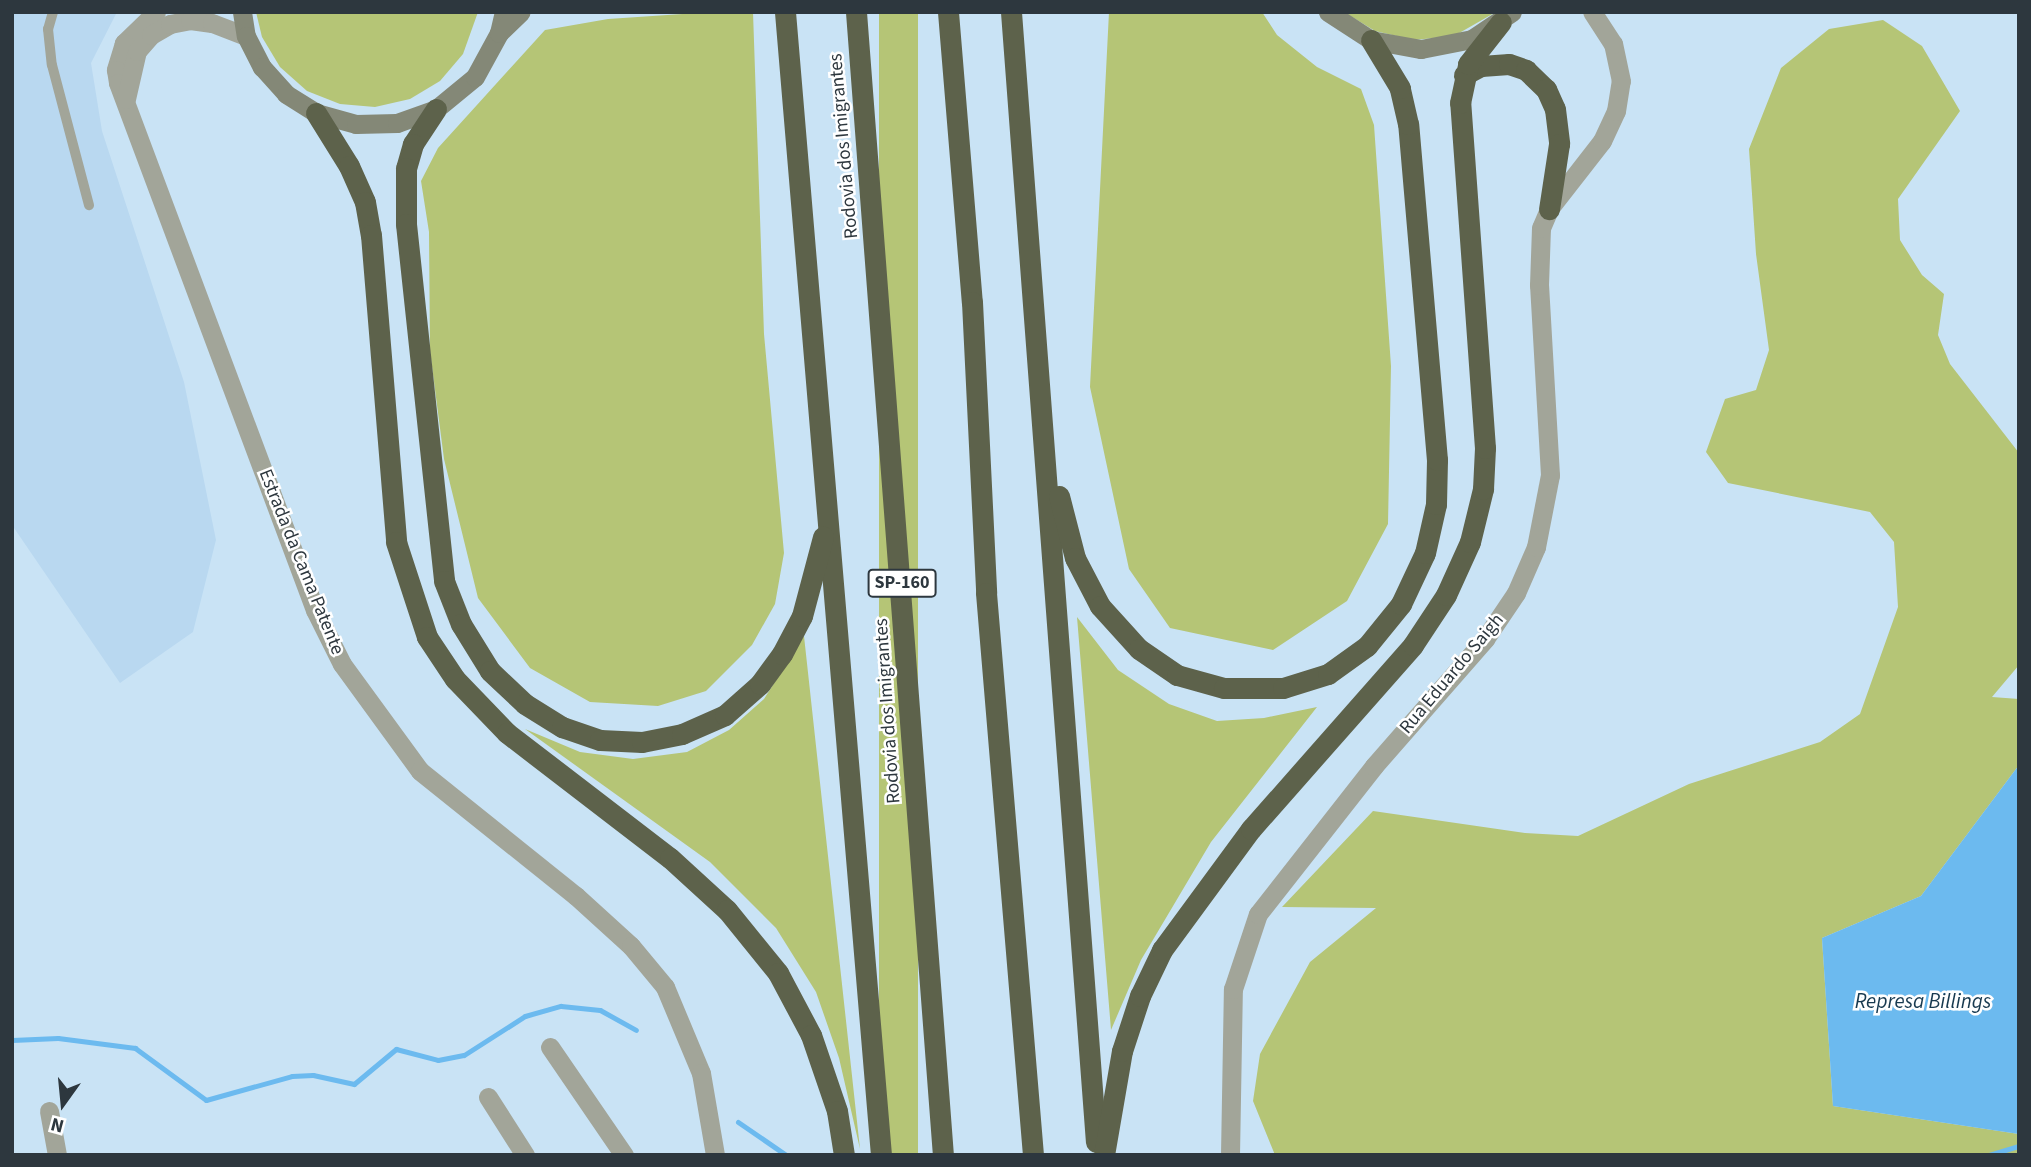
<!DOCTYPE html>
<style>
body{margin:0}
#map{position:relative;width:2031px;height:1167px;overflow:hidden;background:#c9e3f5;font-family:"Source Sans 3",sans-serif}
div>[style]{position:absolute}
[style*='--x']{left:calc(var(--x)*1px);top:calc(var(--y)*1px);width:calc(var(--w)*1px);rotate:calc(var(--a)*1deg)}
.built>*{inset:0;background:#b9d8f0}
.green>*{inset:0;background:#b5c576;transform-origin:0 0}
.water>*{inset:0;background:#6cbaef}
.stream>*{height:5px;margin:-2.5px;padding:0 2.5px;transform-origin:2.5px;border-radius:2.5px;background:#6cbaef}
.service>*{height:10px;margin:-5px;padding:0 5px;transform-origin:5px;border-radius:5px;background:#a2a599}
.minor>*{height:19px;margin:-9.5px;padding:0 9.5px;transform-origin:9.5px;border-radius:9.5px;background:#a2a599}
.tertiary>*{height:19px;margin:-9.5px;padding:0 9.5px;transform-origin:9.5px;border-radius:9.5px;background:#a2a599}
.secondary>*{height:19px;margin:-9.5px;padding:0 9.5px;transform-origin:9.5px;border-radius:9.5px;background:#848877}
.motorway>*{height:21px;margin:-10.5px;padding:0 10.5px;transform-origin:10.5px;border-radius:10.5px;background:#5d624b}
span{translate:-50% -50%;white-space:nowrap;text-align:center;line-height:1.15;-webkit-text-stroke:5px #fff;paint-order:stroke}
.shield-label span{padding:2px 5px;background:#fff;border:2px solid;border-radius:5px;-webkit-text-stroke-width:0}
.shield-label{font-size:18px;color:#2d373e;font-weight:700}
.street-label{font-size:19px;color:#2d373e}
.water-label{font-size:21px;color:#183a50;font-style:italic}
.frame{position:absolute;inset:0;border:14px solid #2d373e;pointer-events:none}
.north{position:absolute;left:28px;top:1069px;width:70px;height:70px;-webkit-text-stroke:5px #fff;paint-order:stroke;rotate:195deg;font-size:19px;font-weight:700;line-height:28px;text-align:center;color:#2d373e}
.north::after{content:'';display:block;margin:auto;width:24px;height:32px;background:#2d373e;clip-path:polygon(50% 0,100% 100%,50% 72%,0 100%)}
</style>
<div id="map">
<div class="built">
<div style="clip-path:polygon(12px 12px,117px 12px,91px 63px,102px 131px,184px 382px,216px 540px,193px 632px,120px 683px,12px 525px)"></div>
</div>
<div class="green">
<div style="clip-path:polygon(256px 12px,478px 12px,463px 54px,440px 81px,410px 99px,375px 107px,340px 104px,307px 91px,280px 67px,262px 37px)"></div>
<div style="clip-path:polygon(712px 12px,753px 12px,764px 334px,784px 553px,775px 604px,752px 645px,706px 691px,658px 706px,590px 702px,530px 668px,478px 598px,444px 459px,430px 351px,429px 232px,421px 181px,438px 148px,545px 30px,608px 19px)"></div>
<div style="left:879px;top:12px;width:39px;height:1146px"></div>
<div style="clip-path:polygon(1109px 12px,1262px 12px,1277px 35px,1317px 67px,1361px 89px,1374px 125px,1391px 366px,1388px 524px,1347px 601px,1273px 650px,1170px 628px,1129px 569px,1090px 387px)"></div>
<div style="clip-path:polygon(1344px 12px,1496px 12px,1454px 36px,1414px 40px,1375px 31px)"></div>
<div style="clip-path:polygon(1883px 20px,1922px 46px,1960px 111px,1898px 199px,1900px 240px,1922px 275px,1944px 294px,1938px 335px,1950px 364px,2019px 453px,2019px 665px,1992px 697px,2019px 699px,2019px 765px,1921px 896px,1822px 938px,1833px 1106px,2019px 1134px,2019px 1155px,1275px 1155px,1253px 1101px,1260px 1054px,1310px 962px,1376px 908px,1282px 907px,1373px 811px,1525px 833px,1578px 836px,1689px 784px,1820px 742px,1860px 714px,1898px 607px,1894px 542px,1870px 512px,1728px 483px,1706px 452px,1725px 399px,1756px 390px,1769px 350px,1756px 254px,1749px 149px,1781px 68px,1829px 29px)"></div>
<div style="clip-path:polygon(1077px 617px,1118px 670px,1169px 704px,1217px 721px,1264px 718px,1317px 707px,1211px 842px,1141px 960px,1111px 1030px)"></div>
<div style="clip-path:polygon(804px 636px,860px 1149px,839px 1058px,816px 992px,776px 928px,710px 862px,525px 729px,580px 752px,633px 759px,687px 752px,729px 730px,764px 699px)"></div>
</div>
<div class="water">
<div style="clip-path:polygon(2019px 765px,2019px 1134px,1833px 1106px,1822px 938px,1921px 896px)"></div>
</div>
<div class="stream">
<div style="--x:12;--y:1040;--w:46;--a:-2.5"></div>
<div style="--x:58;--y:1038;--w:78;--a:7.4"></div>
<div style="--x:135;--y:1048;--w:88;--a:36.2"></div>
<div style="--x:206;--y:1100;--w:89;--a:-15.6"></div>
<div style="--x:292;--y:1076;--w:21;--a:-3"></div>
<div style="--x:313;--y:1075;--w:42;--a:12.4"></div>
<div style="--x:354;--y:1084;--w:55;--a:-39.8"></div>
<div style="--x:396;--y:1049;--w:43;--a:14.7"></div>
<div style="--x:438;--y:1060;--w:26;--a:-11"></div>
<div style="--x:464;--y:1055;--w:72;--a:-32.6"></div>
<div style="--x:525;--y:1016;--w:37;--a:-16"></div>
<div style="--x:561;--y:1006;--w:39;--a:6"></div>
<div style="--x:600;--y:1010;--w:41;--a:29.1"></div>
<div style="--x:738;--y:1122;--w:58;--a:34.5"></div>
<div style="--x:1989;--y:1155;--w:31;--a:-17"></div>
</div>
<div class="service">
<div style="--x:53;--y:12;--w:18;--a:106"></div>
<div style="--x:48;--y:29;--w:36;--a:84"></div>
<div style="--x:52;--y:65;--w:145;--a:75.2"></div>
</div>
<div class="minor">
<div style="--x:550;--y:1047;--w:131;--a:55.6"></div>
<div style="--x:488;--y:1097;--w:69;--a:57.5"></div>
<div style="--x:49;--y:1111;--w:45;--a:79.7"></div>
</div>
<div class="tertiary">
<div style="--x:156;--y:12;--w:45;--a:135.9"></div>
<div style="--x:124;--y:43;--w:28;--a:107"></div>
<div style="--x:116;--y:70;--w:13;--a:81"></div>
<div style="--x:118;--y:83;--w:563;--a:69.5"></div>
<div style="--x:315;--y:610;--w:60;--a:63.4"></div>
<div style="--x:342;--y:664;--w:132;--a:53.9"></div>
<div style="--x:420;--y:771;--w:200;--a:38.7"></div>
<div style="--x:576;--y:896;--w:74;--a:42.3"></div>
<div style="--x:631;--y:946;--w:53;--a:50.3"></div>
<div style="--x:665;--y:987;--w:93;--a:67.3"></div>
<div style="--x:701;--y:1073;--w:83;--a:80.3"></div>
<div style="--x:126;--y:99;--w:49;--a:-77.1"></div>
<div style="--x:137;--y:51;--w:21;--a:-49"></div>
<div style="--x:151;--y:35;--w:22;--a:-30"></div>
<div style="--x:170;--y:24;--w:20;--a:-11"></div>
<div style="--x:190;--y:20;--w:22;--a:8"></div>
<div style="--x:212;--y:23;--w:36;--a:21"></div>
<div style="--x:1230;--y:1155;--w:166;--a:-89"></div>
<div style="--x:1233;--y:989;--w:79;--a:-71.6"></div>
<div style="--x:1258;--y:914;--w:188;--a:-51.9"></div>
<div style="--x:1374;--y:766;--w:169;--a:-48.8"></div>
<div style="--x:1485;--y:639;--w:55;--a:-56"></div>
<div style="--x:1516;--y:593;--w:50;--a:-66.5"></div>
<div style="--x:1536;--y:547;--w:73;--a:-79"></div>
<div style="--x:1550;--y:475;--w:190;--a:-93.3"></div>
<div style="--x:1539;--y:285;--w:57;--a:-88"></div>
<div style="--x:1541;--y:228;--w:21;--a:-67"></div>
<div style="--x:1549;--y:209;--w:86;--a:-52.1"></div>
<div style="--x:1602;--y:141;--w:33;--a:-65"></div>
<div style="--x:1616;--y:111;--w:30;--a:-81"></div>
<div style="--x:1621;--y:81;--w:38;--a:-102"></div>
<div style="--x:1613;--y:44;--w:38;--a:-123"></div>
</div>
<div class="secondary">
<div style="--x:242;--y:12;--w:24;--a:81"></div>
<div style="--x:246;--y:36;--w:35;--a:63"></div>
<div style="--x:262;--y:67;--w:36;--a:48"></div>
<div style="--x:286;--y:94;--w:36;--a:32"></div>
<div style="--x:316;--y:113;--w:41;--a:15.4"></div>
<div style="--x:356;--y:124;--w:41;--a:-1.4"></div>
<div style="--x:397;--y:123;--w:41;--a:-19.7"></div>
<div style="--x:436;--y:109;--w:50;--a:-39.4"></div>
<div style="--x:475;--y:77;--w:50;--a:-61.4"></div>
<div style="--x:499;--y:33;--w:22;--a:-77"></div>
<div style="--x:1328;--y:12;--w:51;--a:33.1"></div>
<div style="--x:1371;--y:40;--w:51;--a:10.2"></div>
<div style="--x:1421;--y:49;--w:52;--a:-11.1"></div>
<div style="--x:1472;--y:39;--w:48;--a:-34"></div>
<div style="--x:499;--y:33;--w:30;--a:-44"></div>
</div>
<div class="motorway">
<div style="--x:785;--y:12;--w:1147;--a:85.2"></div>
<div style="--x:856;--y:12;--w:1146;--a:85.65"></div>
<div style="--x:948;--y:12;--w:291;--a:85.3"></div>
<div style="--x:972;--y:302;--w:291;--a:87.2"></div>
<div style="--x:986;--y:593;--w:564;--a:85.22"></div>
<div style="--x:1011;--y:12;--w:1133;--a:85.7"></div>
<div style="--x:1464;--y:75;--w:19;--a:-28"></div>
<div style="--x:1481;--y:66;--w:28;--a:-4"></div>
<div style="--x:1509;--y:64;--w:18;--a:19"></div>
<div style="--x:1526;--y:70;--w:28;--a:44"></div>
<div style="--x:1546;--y:89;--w:22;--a:66"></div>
<div style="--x:1555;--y:109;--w:35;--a:83"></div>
<div style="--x:1559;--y:144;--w:66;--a:98.7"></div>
<div style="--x:436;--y:109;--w:42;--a:123.3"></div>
<div style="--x:413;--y:144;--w:25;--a:106"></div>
<div style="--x:406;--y:168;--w:56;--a:90"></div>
<div style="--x:406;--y:224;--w:359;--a:83.9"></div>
<div style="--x:444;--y:581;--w:46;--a:68.4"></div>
<div style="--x:461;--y:624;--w:55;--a:58.3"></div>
<div style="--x:490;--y:671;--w:48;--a:43.3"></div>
<div style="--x:525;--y:704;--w:44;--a:31.9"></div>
<div style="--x:562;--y:727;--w:40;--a:18.9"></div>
<div style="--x:600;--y:740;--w:42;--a:2.7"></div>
<div style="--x:642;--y:742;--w:41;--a:-11.3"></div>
<div style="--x:682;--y:734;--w:47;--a:-23.8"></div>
<div style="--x:725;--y:715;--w:47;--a:-41.5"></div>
<div style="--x:760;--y:684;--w:37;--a:-54"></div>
<div style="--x:782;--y:654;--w:43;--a:-62.2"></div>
<div style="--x:802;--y:616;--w:82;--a:-75.1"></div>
<div style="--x:316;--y:113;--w:62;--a:58.1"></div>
<div style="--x:349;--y:166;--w:39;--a:66"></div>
<div style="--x:365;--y:202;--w:34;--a:80"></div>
<div style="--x:371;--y:235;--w:308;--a:85.3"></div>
<div style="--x:396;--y:542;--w:100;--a:71.9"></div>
<div style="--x:427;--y:637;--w:50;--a:56.3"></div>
<div style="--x:455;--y:679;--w:75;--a:46.1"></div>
<div style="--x:507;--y:733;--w:205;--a:37.5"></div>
<div style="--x:670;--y:858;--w:77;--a:42.4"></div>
<div style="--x:727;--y:910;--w:81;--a:51"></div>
<div style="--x:778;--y:973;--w:70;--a:62"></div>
<div style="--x:811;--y:1035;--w:80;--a:71.1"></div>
<div style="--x:837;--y:1111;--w:45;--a:81"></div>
<div style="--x:1059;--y:496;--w:64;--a:75.5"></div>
<div style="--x:1075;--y:558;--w:54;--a:62.5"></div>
<div style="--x:1100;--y:606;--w:58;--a:47.8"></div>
<div style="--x:1139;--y:649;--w:46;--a:34.4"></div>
<div style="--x:1177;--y:675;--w:49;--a:15.5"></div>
<div style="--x:1224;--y:688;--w:59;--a:0"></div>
<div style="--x:1283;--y:688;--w:47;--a:-17.3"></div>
<div style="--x:1328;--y:674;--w:48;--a:-35.7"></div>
<div style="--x:1367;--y:646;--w:54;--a:-51"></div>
<div style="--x:1401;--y:604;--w:56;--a:-64.8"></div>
<div style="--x:1425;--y:553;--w:50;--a:-77.3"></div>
<div style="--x:1436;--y:504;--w:44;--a:-88.7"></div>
<div style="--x:1437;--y:460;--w:337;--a:-94.9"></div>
<div style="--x:1408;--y:124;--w:37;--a:-103"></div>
<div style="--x:1400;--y:88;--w:56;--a:-121.1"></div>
<div style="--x:1104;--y:1155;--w:106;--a:-80.2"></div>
<div style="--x:1122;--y:1051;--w:58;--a:-71.9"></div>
<div style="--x:1140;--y:996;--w:51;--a:-64.4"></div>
<div style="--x:1162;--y:950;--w:150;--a:-53.7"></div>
<div style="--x:1251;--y:829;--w:245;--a:-48.6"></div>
<div style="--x:1413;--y:645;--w:60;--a:-56.6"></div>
<div style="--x:1446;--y:595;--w:58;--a:-65.6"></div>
<div style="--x:1470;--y:542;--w:55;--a:-76.2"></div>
<div style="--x:1483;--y:489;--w:41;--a:-87.2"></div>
<div style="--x:1485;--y:448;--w:346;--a:-94.1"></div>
<div style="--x:1460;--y:103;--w:40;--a:-78"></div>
<div style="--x:1468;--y:64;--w:53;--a:-51.8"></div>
</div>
<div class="shield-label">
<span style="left:902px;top:583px">SP-160</span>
</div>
<div class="street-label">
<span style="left:844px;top:146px;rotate:-95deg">Rodovia dos Imigrantes</span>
<span style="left:301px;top:562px;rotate:68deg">Estrada da Cama Patente</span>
<span style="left:1452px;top:674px;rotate:-50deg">Rua Eduardo Saigh</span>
<span style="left:888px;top:711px;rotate:-94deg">Rodovia dos Imigrantes</span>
</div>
<div class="water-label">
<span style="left:1923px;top:1001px">Represa Billings</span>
</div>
<div class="frame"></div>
<div class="north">N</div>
</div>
